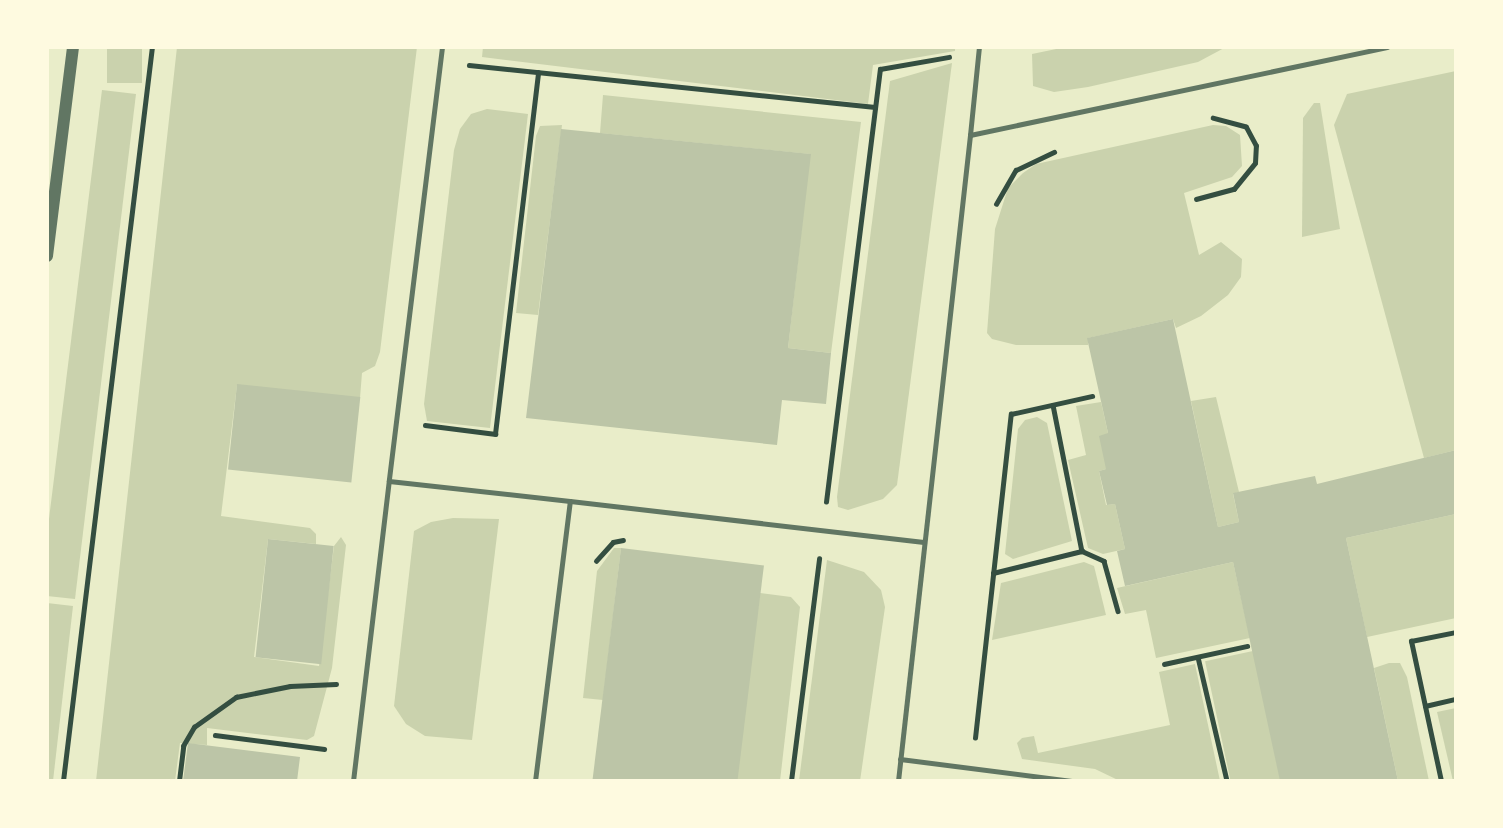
<!DOCTYPE html>
<style>
body{margin:0}
#map{position:relative;width:1503px;height:828px;overflow:hidden;background:#e9edc9;font-family:Barlow,sans-serif}
div>[style]{position:absolute}
[style*='--x']{left:calc(var(--x)*1px);top:calc(var(--y)*1px);width:calc(var(--w)*1px);rotate:calc(var(--a)*1deg)}
.green>*{inset:0;background:#cad2ad;transform-origin:0 0}
.building>*{inset:0;background:#bcc5a7;transform-origin:0 0}
.path>*{height:4.5px;margin:-2.25px;padding:0 2.25px;transform-origin:2.25px;border-radius:2.25px;background:#344e41}
.service>*{height:5px;margin:-2.5px;padding:0 2.5px;transform-origin:2.5px;border-radius:2.5px;background:#617663}
.tertiary>*{height:12px;margin:-6px;padding:0 6px;transform-origin:6px;border-radius:6px;background:#617663}
span{translate:-50% -50%;white-space:nowrap;text-align:center;line-height:1.15;-webkit-text-stroke:5px #fefae0;paint-order:stroke}
.frame{position:absolute;inset:0;border:49px solid #fefae0;pointer-events:none}
</style>
<div id="map">
<div class="green">
<div style="left:107px;top:47px;width:35px;height:36px"></div>
<div style="clip-path:polygon(177px 47px,417px 47px,380px 352px,375px 366px,362px 373px,360px 398px,237px 385px,221px 516px,310px 528px,316px 534px,316px 544px,268px 539px,254px 657px,319px 666px,334px 546px,341px 537px,346px 545px,332px 668px,314px 736px,307px 740px,207px 728px,207px 745px,180px 743px,175px 781px,96px 781px)"></div>
<div style="clip-path:polygon(483px 47px,955px 47px,955px 51px,873px 65px,868px 104px,482px 57px)"></div>
<div style="clip-path:polygon(1066px 47px,1226px 47px,1198px 62px,1088px 87px,1054px 92px,1033px 86px,1032px 54px)"></div>
<div style="clip-path:polygon(952px 63px,897px 485px,883px 499px,848px 510px,838px 507px,837px 497px,890px 81px)"></div>
<div style="clip-path:polygon(1456px 71px,1456px 450px,1424px 458px,1334px 125px,1347px 94px)"></div>
<div style="clip-path:polygon(102px 90px,136px 94px,75px 599px,47px 596px,47px 535px)"></div>
<div style="clip-path:polygon(603px 95px,861px 122px,831px 353px,788px 348px,810px 154px,600px 133px)"></div>
<div style="clip-path:polygon(1314px 103px,1320px 103px,1340px 229px,1302px 237px,1303px 118px)"></div>
<div style="clip-path:polygon(487px 109px,528px 114px,490px 428px,427px 421px,424px 404px,454px 150px,460px 129px,471px 114px)"></div>
<div style="clip-path:polygon(562px 125px,538px 315px,516px 313px,536px 136px,540px 126px)"></div>
<div style="clip-path:polygon(1213px 125px,1226px 126px,1240px 135px,1242px 166px,1232px 177px,1184px 193px,1199px 255px,1221px 242px,1242px 259px,1241px 277px,1228px 295px,1201px 316px,1176px 328px,1173px 319px,1088px 338px,1088px 345px,1016px 345px,992px 339px,987px 333px,995px 229px,1008px 188px,1023px 173px,1036px 164px)"></div>
<div style="clip-path:polygon(1216px 397px,1239px 492px,1233px 494px,1239px 522px,1218px 527px,1191px 401px)"></div>
<div style="clip-path:polygon(1101px 402px,1108px 433px,1106px 469px,1099px 471px,1106px 505px,1115px 504px,1125px 549px,1103px 554px,1088px 548px,1068px 460px,1086px 455px,1076px 406px)"></div>
<div style="clip-path:polygon(1037px 417px,1047px 423px,1072px 541px,1013px 559px,1005px 554px,1018px 429px,1025px 420px)"></div>
<div style="clip-path:polygon(1456px 514px,1456px 618px,1367px 637px,1346px 538px)"></div>
<div style="clip-path:polygon(453px 518px,499px 519px,472px 740px,425px 736px,406px 724px,394px 706px,414px 531px,431px 522px)"></div>
<div style="clip-path:polygon(614px 548px,621px 548px,603px 700px,583px 698px,597px 571px)"></div>
<div style="clip-path:polygon(827px 560px,864px 572px,881px 590px,885px 607px,860px 781px,799px 781px)"></div>
<div style="clip-path:polygon(1084px 562px,1094px 566px,1106px 615px,992px 640px,1001px 583px)"></div>
<div style="clip-path:polygon(1233px 562px,1250px 638px,1156px 658px,1146px 610px,1125px 614px,1117px 588px)"></div>
<div style="clip-path:polygon(760px 593px,791px 597px,800px 607px,780px 781px,736px 781px)"></div>
<div style="clip-path:polygon(47px 603px,73px 606px,53px 781px,47px 781px)"></div>
<div style="left:1253px;top:651px;width:133px;height:49px;rotate:78deg"></div>
<div style="clip-path:polygon(1389px 663px,1400px 663px,1407px 677px,1429px 781px,1398px 781px,1374px 668px)"></div>
<div style="clip-path:polygon(1195px 664px,1220px 781px,1120px 781px,1095px 769px,1022px 759px,1017px 743px,1022px 738px,1034px 736px,1038px 753px,1170px 725px,1159px 672px)"></div>
<div style="clip-path:polygon(1456px 708px,1456px 781px,1453px 781px,1437px 712px)"></div>
</div>
<div class="building">
<div style="clip-path:polygon(561px 129px,811px 154px,788px 348px,831px 353px,826px 404px,782px 400px,777px 445px,526px 418px)"></div>
<div style="clip-path:polygon(1173px 319px,1218px 527px,1239px 522px,1233px 493px,1315px 476px,1317px 484px,1456px 450px,1456px 514px,1346px 538px,1398px 781px,1280px 781px,1233px 562px,1125px 586px,1117px 551px,1125px 549px,1115px 504px,1107px 505px,1099px 471px,1106px 469px,1099px 436px,1108px 433px,1087px 338px)"></div>
<div style="left:237px;top:384px;width:124px;height:86px;rotate:6deg"></div>
<div style="left:268px;top:539px;width:66px;height:119px;rotate:6deg"></div>
<div style="left:621px;top:548px;width:144px;height:235px;rotate:7deg"></div>
<div style="clip-path:polygon(188px 743px,300px 757px,297px 781px,183px 781px)"></div>
</div>
<div class="path">
<div style="--x:469;--y:65;--w:408;--a:5.9"></div>
<div style="--x:1196;--y:199;--w:39;--a:-15"></div>
<div style="--x:1234;--y:189;--w:33;--a:-51"></div>
<div style="--x:1255;--y:163;--w:17;--a:-87"></div>
<div style="--x:1256;--y:146;--w:21;--a:-118"></div>
<div style="--x:1246;--y:127;--w:34;--a:-165"></div>
<div style="--x:996;--y:204;--w:39;--a:-60"></div>
<div style="--x:1016;--y:170;--w:42;--a:-25.3"></div>
<div style="--x:1053;--y:405;--w:149;--a:78.8"></div>
<div style="--x:425;--y:425;--w:71;--a:7.3"></div>
<div style="--x:495;--y:434;--w:364;--a:-83.2"></div>
<div style="--x:826;--y:502;--w:436;--a:-82.9"></div>
<div style="--x:880;--y:69;--w:70;--a:-9.9"></div>
<div style="--x:596;--y:561;--w:25;--a:-48"></div>
<div style="--x:613;--y:542;--w:10;--a:-11"></div>
<div style="--x:993;--y:573;--w:92;--a:-13.9"></div>
<div style="--x:1082;--y:551;--w:24;--a:24"></div>
<div style="--x:1104;--y:561;--w:52;--a:74.4"></div>
<div style="--x:1198;--y:657;--w:127;--a:76.8"></div>
<div style="--x:1164;--y:664;--w:85;--a:-12.2"></div>
<div style="--x:1425;--y:706;--w:32;--a:-13"></div>
<div style="--x:215;--y:735;--w:110;--a:7.3"></div>
<div style="--x:975;--y:738;--w:326;--a:-83.7"></div>
<div style="--x:1011;--y:414;--w:83;--a:-12.5"></div>
<div style="--x:63;--y:781;--w:739;--a:-83.09"></div>
<div style="--x:179;--y:781;--w:35;--a:-83"></div>
<div style="--x:183;--y:746;--w:22;--a:-60"></div>
<div style="--x:194;--y:727;--w:52;--a:-35.5"></div>
<div style="--x:236;--y:697;--w:55;--a:-11.5"></div>
<div style="--x:290;--y:686;--w:46;--a:-2.5"></div>
<div style="--x:791;--y:781;--w:224;--a:-82.8"></div>
<div style="--x:1441;--y:781;--w:143;--a:-102.1"></div>
<div style="--x:1411;--y:641;--w:46;--a:-11.3"></div>
</div>
<div class="service">
<div style="--x:442;--y:47;--w:437;--a:97"></div>
<div style="--x:389;--y:481;--w:182;--a:6.3"></div>
<div style="--x:970;--y:135;--w:88;--a:-84.2"></div>
<div style="--x:900;--y:759;--w:173;--a:7.3"></div>
<div style="--x:353;--y:781;--w:302;--a:-83.2"></div>
<div style="--x:535;--y:781;--w:282;--a:-82.9"></div>
<div style="--x:570;--y:501;--w:356;--a:6.6"></div>
<div style="--x:898;--y:781;--w:650;--a:-83.64"></div>
<div style="--x:970;--y:135;--w:426;--a:-11.9"></div>
</div>
<div class="tertiary">
<div style="--x:47;--y:256;--w:211;--a:-82.9"></div>
</div>
<div class="frame"></div>
</div>
